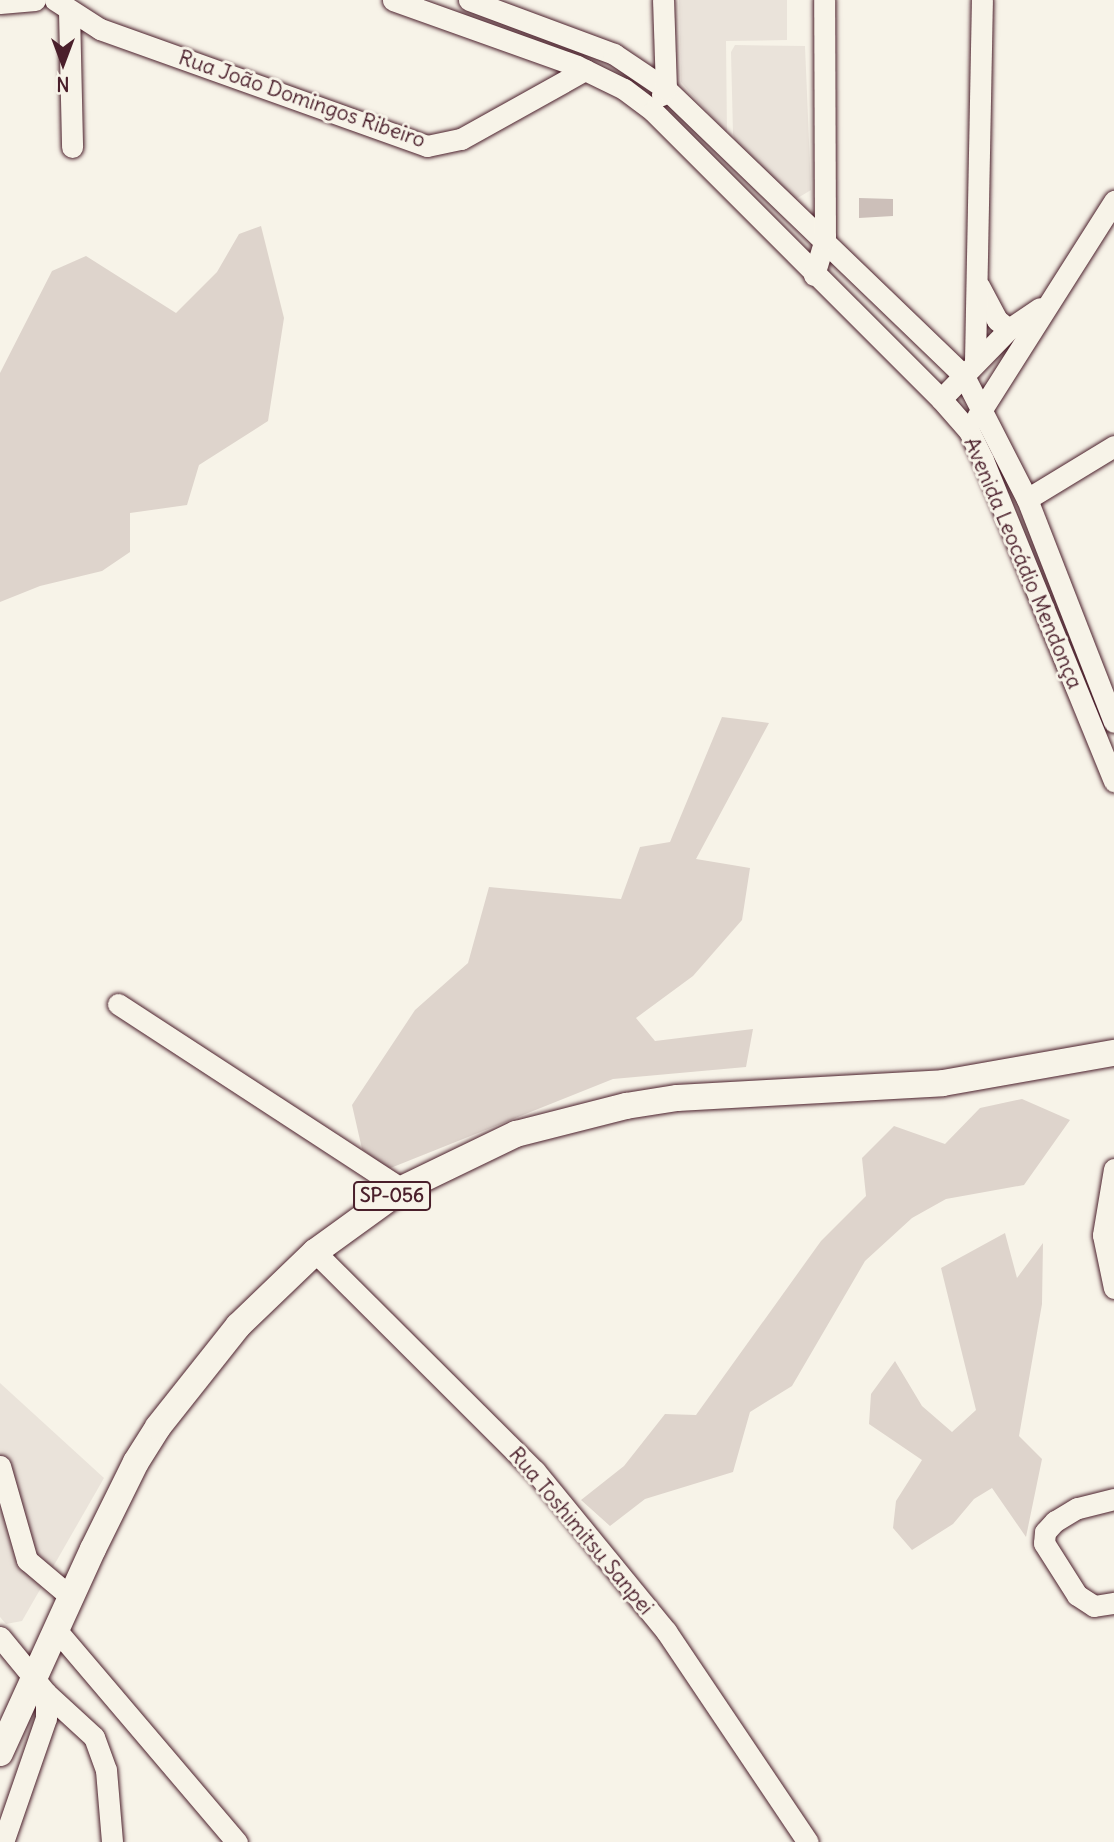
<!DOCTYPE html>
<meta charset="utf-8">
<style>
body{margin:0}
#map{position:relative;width:1114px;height:1842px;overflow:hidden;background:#f7f3e8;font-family:Delius,sans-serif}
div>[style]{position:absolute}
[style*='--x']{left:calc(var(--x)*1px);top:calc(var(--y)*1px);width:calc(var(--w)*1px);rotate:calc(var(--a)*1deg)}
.built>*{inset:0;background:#eae3da}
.green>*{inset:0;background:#ded4cc}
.building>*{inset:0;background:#ccbfb9}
.roads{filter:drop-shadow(0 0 2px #4a1f2b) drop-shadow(0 0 2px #4a1f2b)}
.minor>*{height:21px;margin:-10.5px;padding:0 10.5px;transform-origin:10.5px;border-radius:10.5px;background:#f7f3e8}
.major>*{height:26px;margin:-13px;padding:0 13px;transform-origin:13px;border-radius:13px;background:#f7f3e8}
span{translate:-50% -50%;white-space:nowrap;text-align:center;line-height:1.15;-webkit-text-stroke:6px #f7f3e8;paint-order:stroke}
.shield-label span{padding:2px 5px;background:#f7f3e8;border:2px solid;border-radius:5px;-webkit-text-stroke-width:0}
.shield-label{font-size:19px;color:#4a1f2b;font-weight:700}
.street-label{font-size:21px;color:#4a1f2b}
.north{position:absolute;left:28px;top:28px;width:70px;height:70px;-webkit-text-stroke:5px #f7f3e8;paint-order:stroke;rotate:180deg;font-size:19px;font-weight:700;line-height:28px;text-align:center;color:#4a1f2b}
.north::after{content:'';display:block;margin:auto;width:24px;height:32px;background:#4a1f2b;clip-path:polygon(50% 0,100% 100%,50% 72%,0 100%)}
</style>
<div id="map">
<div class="built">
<div style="clip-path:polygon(679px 0,787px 0,787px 40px,726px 41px,727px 134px,681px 82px)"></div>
<div style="clip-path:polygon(735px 45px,805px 46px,811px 190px,796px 199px,739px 151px,733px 134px,731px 52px)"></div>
<div style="clip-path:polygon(0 1383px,104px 1478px,22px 1621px,6px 1624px,0 1617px)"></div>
</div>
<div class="green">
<div style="clip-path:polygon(261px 226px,284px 318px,268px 421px,199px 465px,187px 505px,130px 513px,130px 552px,102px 571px,40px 586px,0 602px,0 373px,52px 271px,86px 256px,176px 313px,217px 272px,239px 234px)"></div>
<div style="clip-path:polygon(722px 717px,769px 723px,696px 859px,750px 868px,742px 920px,693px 976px,636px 1018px,655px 1041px,753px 1029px,746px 1067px,613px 1079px,388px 1169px,362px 1149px,352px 1105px,415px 1010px,468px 963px,489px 887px,621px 899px,640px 847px,670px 842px)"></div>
<div style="clip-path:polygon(1022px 1099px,1070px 1120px,1024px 1185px,946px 1199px,912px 1218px,865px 1261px,792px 1386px,750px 1412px,733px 1472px,645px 1499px,610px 1526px,581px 1500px,624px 1466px,665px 1414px,696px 1415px,821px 1241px,866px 1196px,862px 1158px,894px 1126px,945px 1144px,980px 1108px)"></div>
<div style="clip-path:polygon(1005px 1233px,1017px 1278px,1043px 1243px,1042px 1304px,1019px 1436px,1042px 1459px,1026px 1537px,992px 1488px,974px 1499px,953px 1524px,912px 1550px,893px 1528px,896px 1501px,922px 1460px,869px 1424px,871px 1394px,895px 1361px,922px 1406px,952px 1432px,976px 1410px,941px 1268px)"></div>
</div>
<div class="building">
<div style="clip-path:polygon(859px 198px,893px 199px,893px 216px,859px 218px)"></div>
</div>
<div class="roads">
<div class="minor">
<div style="--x:55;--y:0;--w:54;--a:32.8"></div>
<div style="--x:100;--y:29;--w:347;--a:19.7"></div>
<div style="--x:427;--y:146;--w:35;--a:-12"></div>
<div style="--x:461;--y:139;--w:142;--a:-29.1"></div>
<div style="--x:393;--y:0;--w:195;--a:19.7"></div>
<div style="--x:577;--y:66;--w:52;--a:26.1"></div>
<div style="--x:624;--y:89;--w:36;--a:37"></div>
<div style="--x:653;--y:111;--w:407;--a:45"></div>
<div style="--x:941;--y:399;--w:43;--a:48.8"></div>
<div style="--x:969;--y:431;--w:32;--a:64"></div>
<div style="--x:983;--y:460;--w:347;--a:67.8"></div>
<div style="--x:469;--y:0;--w:155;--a:20.4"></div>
<div style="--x:614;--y:54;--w:63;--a:33.9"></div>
<div style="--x:666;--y:89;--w:414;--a:43.9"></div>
<div style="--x:964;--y:376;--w:138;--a:62.9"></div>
<div style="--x:1027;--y:499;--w:239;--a:68.7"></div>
<div style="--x:0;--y:3;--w:35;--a:-5"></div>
<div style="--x:69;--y:11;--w:136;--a:88.7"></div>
<div style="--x:662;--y:95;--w:7;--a:-56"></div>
<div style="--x:666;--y:89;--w:89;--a:-91.9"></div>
<div style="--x:814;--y:275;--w:37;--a:-73"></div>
<div style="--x:825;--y:240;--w:240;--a:-90.2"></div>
<div style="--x:979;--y:286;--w:38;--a:62"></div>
<div style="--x:997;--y:320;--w:15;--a:37"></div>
<div style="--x:975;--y:361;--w:361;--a:-88.9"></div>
<div style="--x:941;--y:399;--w:98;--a:-45.8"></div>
<div style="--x:1009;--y:329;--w:37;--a:-34"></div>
<div style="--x:977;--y:417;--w:256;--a:-57.6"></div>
<div style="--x:1027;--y:499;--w:102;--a:-31.3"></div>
<div style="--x:118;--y:1004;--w:339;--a:33.1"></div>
<div style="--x:1114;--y:1169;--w:67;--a:99.5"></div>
<div style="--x:1103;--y:1235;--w:54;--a:78.3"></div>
<div style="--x:315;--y:1252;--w:310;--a:44.9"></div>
<div style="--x:535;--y:1471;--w:207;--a:50.7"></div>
<div style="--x:666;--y:1631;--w:254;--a:56.1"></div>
<div style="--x:0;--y:1466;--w:98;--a:74"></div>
<div style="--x:27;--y:1560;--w:57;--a:40.1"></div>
<div style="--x:1114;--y:1499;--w:38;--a:166"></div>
<div style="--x:1077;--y:1508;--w:26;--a:149"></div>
<div style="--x:1055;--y:1521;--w:15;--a:132"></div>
<div style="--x:1045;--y:1532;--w:11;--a:95"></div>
<div style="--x:1044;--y:1543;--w:62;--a:57.6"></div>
<div style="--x:1077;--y:1595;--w:20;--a:33"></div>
<div style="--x:1094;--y:1606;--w:20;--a:-9"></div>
<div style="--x:58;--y:1632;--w:276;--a:49.6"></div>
<div style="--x:0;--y:1637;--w:72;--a:50.6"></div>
<div style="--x:46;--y:1693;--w:25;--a:90"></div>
<div style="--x:46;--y:1718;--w:131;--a:109.1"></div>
<div style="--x:46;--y:1693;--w:65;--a:42.5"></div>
<div style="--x:94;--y:1737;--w:35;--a:70"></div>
<div style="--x:106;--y:1770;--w:72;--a:85.2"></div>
</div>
<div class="major">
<div style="--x:0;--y:1753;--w:224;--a:-65.5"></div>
<div style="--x:93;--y:1549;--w:97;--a:-63.7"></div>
<div style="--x:136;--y:1462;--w:41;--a:-57.8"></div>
<div style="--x:158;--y:1427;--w:129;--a:-51.6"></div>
<div style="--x:238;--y:1326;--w:107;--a:-43.9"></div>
<div style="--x:315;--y:1252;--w:107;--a:-35.9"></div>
<div style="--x:402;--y:1189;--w:127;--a:-25.8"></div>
<div style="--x:516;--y:1134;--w:114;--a:-14.3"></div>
<div style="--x:626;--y:1106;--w:52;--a:-8.9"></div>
<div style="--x:677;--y:1098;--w:266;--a:-3.2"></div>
<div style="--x:943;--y:1083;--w:174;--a:-10"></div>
</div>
</div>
<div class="shield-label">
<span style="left:392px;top:1196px">SP-056</span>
</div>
<div class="street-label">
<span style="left:302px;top:99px;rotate:19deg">Rua João Domingos Ribeiro</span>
<span style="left:1023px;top:563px;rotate:67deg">Avenida Leocádio Mendonça</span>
<span style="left:581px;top:1531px;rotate:50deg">Rua Toshimitsu Sanpei</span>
</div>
<div class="north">N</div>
</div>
